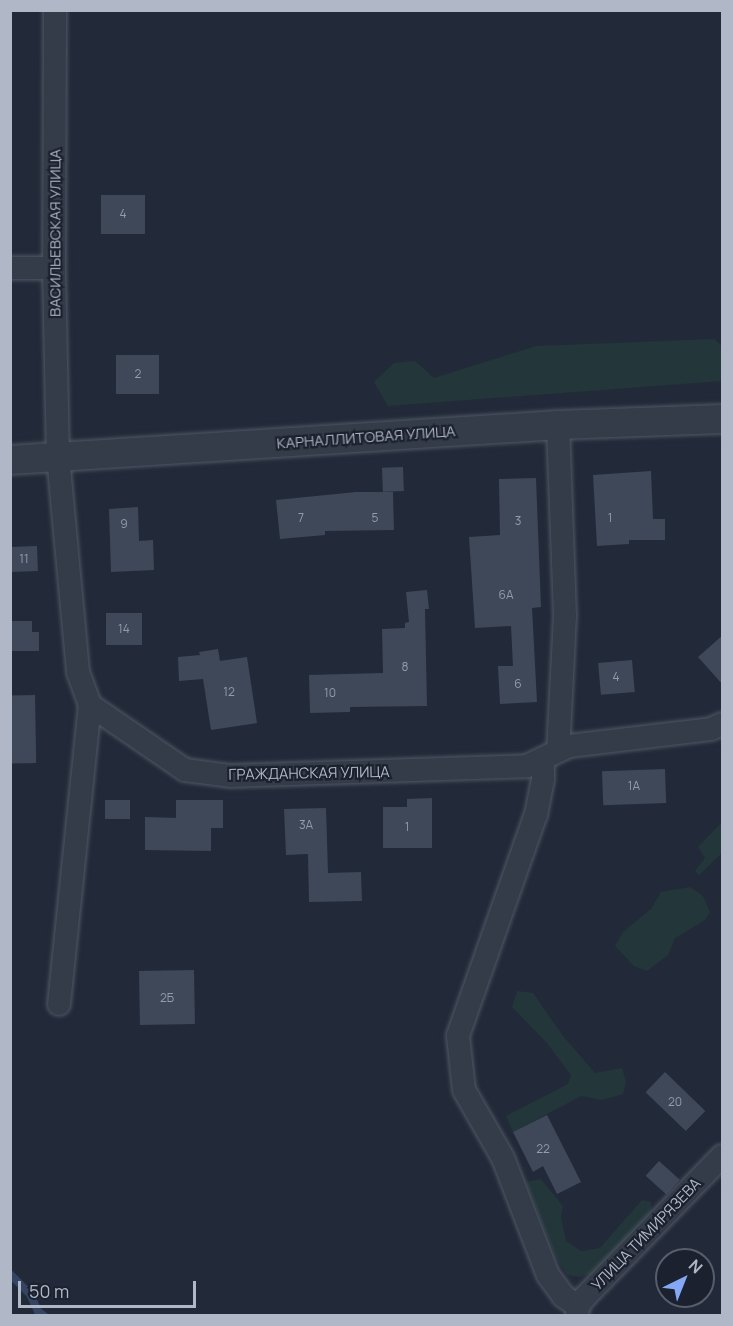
<!DOCTYPE html>
<meta charset="utf-8">
<style>
body{margin:0}
#map{position:relative;width:733px;height:1326px;overflow:hidden;background:#222a39;font-family:Manrope,sans-serif}
div>[style]{position:absolute}
[style*='--x']{left:calc(var(--x)*1px);top:calc(var(--y)*1px);width:calc(var(--w)*1px);rotate:calc(var(--a)*1deg)}
.green>*{inset:0;background:#23363a}
.stream>*{height:8px;margin:-4px;padding:0 4px;transform-origin:4px;border-radius:4px;background:#354460}
.building>*{inset:0;background:#3e4859;transform-origin:0 0}
.roads{filter:drop-shadow(0 0 2px #505764) drop-shadow(0 0 2px #505764)}
.minor>*{height:22px;margin:-11px;padding:0 11px;transform-origin:11px;border-radius:11px;background:#353c49}
.tertiary>*{height:28px;margin:-14px;padding:0 14px;transform-origin:14px;border-radius:14px;background:#353c49}
span{translate:-50% -50%;white-space:nowrap;text-align:center;line-height:1.15;-webkit-text-stroke:4.5px #1b212e;paint-order:stroke}
.number-label{font-size:12px;color:#949bab}
.number-label span{-webkit-text-stroke-width:0}
.street-label{font-size:15px;color:#b0b7c6}
.frame{position:absolute;inset:0;border:12px solid #b0b7c6;pointer-events:none}
.north{position:absolute;left:655px;top:1248px;width:60px;height:60px;box-sizing:border-box;background:#1b212e;border:2px solid #575d6b;border-radius:50%;rotate:43deg;font-size:16px;font-weight:700;line-height:24px;text-align:center;color:#b0b7c6}
.north::after{content:'';display:block;margin:auto;width:21px;height:27px;background:#84a8f6;clip-path:polygon(50% 0,100% 100%,50% 72%,0 100%)}
.scale{position:absolute;left:18px;top:1281px;width:178px;height:27px;box-sizing:border-box;border:3px solid #b0b7c6;border-top:0;padding-left:8px;font-size:18px;line-height:21px;white-space:nowrap;color:#b0b7c6;-webkit-text-stroke:4px #1b212e;paint-order:stroke}
</style>
<div id="map">
<div class="green">
<div style="clip-path:polygon(714px 339px,722px 346px,722px 381px,388px 406px,374px 382px,394px 363px,415px 361px,434px 378px,536px 346px)"></div>
<div style="clip-path:polygon(722px 822px,722px 853px,699px 875px,695px 871px,705px 858px,698px 847px)"></div>
<div style="clip-path:polygon(690px 887px,703px 896px,710px 912px,705px 920px,675px 938px,668px 955px,647px 971px,634px 966px,615px 946px,623px 932px,651px 909px,661px 892px)"></div>
<div style="clip-path:polygon(517px 991px,533px 993px,563px 1036px,595px 1073px,622px 1068px,626px 1082px,623px 1094px,602px 1100px,581px 1096px,513px 1132px,506px 1116px,568px 1084px,571px 1075px,547px 1043px,512px 1007px)"></div>
<div style="clip-path:polygon(541px 1179px,563px 1206px,561px 1217px,566px 1241px,581px 1251px,600px 1248px,642px 1200px,651px 1202px,651px 1211px,596px 1272px,579px 1277px,567px 1275px,556px 1258px,526px 1182px)"></div>
</div>
<div class="stream">
<div style="--x:10;--y:1274;--w:28;--a:45"></div>
<div style="--x:30;--y:1294;--w:19;--a:65"></div>
<div style="--x:38;--y:1311;--w:8;--a:40"></div>
</div>
<div class="building">
<div style="left:101px;top:195px;width:44px;height:39px"></div>
<div style="left:116px;top:355px;width:43px;height:39px"></div>
<div style="left:403px;top:467px;width:24px;height:21px;rotate:88deg"></div>
<div style="clip-path:polygon(651px 471px,653px 519px,665px 519px,665px 540px,629px 540px,629px 544px,597px 546px,593px 475px)"></div>
<div style="clip-path:polygon(536px 478px,541px 607px,532px 608px,537px 702px,500px 704px,498px 666px,513px 666px,511px 626px,475px 628px,469px 537px,500px 535px,499px 479px)"></div>
<div style="clip-path:polygon(356px 492px,393px 492px,394px 530px,325px 531px,325px 535px,280px 539px,276px 500px)"></div>
<div style="clip-path:polygon(138px 507px,139px 541px,153px 540px,154px 570px,111px 572px,109px 509px)"></div>
<div style="left:37px;top:546px;width:25px;height:27px;rotate:88deg"></div>
<div style="clip-path:polygon(427px 590px,429px 609px,425px 609px,427px 706px,350px 707px,350px 712px,310px 713px,309px 675px,383px 673px,382px 629px,405px 628px,405px 623px,409px 622px,406px 592px)"></div>
<div style="left:106px;top:613px;width:36px;height:32px"></div>
<div style="clip-path:polygon(10px 621px,32px 621px,32px 632px,39px 632px,39px 651px,10px 651px)"></div>
<div style="clip-path:polygon(723px 635px,723px 685px,698px 657px)"></div>
<div style="clip-path:polygon(218px 649px,220px 661px,247px 657px,257px 723px,211px 730px,203px 679px,179px 681px,178px 657px,200px 655px,199px 652px)"></div>
<div style="left:632px;top:660px;width:32px;height:34px;rotate:85deg"></div>
<div style="left:35px;top:695px;width:68px;height:25px;rotate:89deg"></div>
<div style="left:665px;top:769px;width:34px;height:63px;rotate:88deg"></div>
<div style="clip-path:polygon(432px 798px,432px 848px,383px 848px,383px 807px,407px 807px,407px 799px)"></div>
<div style="left:105px;top:800px;width:25px;height:19px"></div>
<div style="clip-path:polygon(176px 800px,223px 800px,223px 828px,211px 828px,211px 851px,145px 850px,145px 817px,176px 818px)"></div>
<div style="clip-path:polygon(326px 808px,328px 873px,361px 872px,362px 901px,309px 902px,308px 854px,286px 855px,284px 809px)"></div>
<div style="left:194px;top:970px;width:54px;height:55px;rotate:89deg"></div>
<div style="left:665px;top:1072px;width:56px;height:28px;rotate:44deg"></div>
<div style="clip-path:polygon(547px 1115px,581px 1182px,557px 1194px,543px 1166px,533px 1172px,513px 1132px)"></div>
<div style="left:659px;top:1161px;width:28px;height:20px;rotate:42deg"></div>
</div>
<div class="roads">
<div class="minor">
<div style="--x:55;--y:10;--w:258;--a:90.2"></div>
<div style="--x:54;--y:268;--w:188;--a:88.8"></div>
<div style="--x:58;--y:456;--w:217;--a:84.7"></div>
<div style="--x:78;--y:672;--w:35;--a:70"></div>
<div style="--x:90;--y:705;--w:115;--a:34.4"></div>
<div style="--x:185;--y:770;--w:45;--a:7.6"></div>
<div style="--x:230;--y:776;--w:297;--a:-1.9"></div>
<div style="--x:527;--y:766;--w:47;--a:-25.5"></div>
<div style="--x:569;--y:746;--w:143;--a:-6.8"></div>
<div style="--x:711;--y:729;--w:12;--a:-24"></div>
<div style="--x:10;--y:268;--w:44;--a:0"></div>
<div style="--x:558;--y:425;--w:190;--a:87.9"></div>
<div style="--x:565;--y:615;--w:136;--a:92.9"></div>
<div style="--x:543;--y:759;--w:20;--a:90"></div>
<div style="--x:543;--y:779;--w:36;--a:101"></div>
<div style="--x:536;--y:814;--w:235;--a:109.4"></div>
<div style="--x:458;--y:1036;--w:54;--a:83.7"></div>
<div style="--x:464;--y:1090;--w:78;--a:60.2"></div>
<div style="--x:503;--y:1158;--w:125;--a:69"></div>
<div style="--x:548;--y:1275;--w:26;--a:54"></div>
<div style="--x:563;--y:1296;--w:18;--a:34"></div>
<div style="--x:59;--y:1004;--w:301;--a:-84.1"></div>
<div style="--x:577;--y:1316;--w:10;--a:-84"></div>
<div style="--x:578;--y:1306;--w:10;--a:-53"></div>
<div style="--x:584;--y:1298;--w:198;--a:-45.8"></div>
</div>
<div class="tertiary">
<div style="--x:10;--y:460;--w:549;--a:-3.65"></div>
<div style="--x:558;--y:425;--w:164;--a:-2.1"></div>
</div>
</div>
<div class="number-label">
<span style="left:123px;top:214px">4</span>
<span style="left:138px;top:374px">2</span>
<span style="left:301px;top:518px">7</span>
<span style="left:375px;top:518px">5</span>
<span style="left:610px;top:518px">1</span>
<span style="left:518px;top:521px">3</span>
<span style="left:124px;top:524px">9</span>
<span style="left:24px;top:559px">11</span>
<span style="left:506px;top:595px">6А</span>
<span style="left:124px;top:629px">14</span>
<span style="left:405px;top:667px">8</span>
<span style="left:616px;top:677px">4</span>
<span style="left:518px;top:684px">6</span>
<span style="left:229px;top:692px">12</span>
<span style="left:330px;top:693px">10</span>
<span style="left:634px;top:786px">1А</span>
<span style="left:306px;top:825px">3А</span>
<span style="left:407px;top:827px">1</span>
<span style="left:167px;top:998px">2Б</span>
<span style="left:675px;top:1102px">20</span>
<span style="left:543px;top:1149px">22</span>
</div>
<div class="street-label">
<span style="left:55px;top:233px;rotate:-90deg">ВАСИЛЬЕВСКАЯ УЛИЦА</span>
<span style="left:366px;top:437px;rotate:-4deg">КАРНАЛЛИТОВАЯ УЛИЦА</span>
<span style="left:309px;top:773px;rotate:-1deg">ГРАЖДАНСКАЯ УЛИЦА</span>
<span style="left:646px;top:1234px;rotate:-46deg">УЛИЦА ТИМИРЯЗЕВА</span>
</div>
<div class="frame"></div>
<div class="north">N</div>
<div class="scale">50 m</div>
</div>
